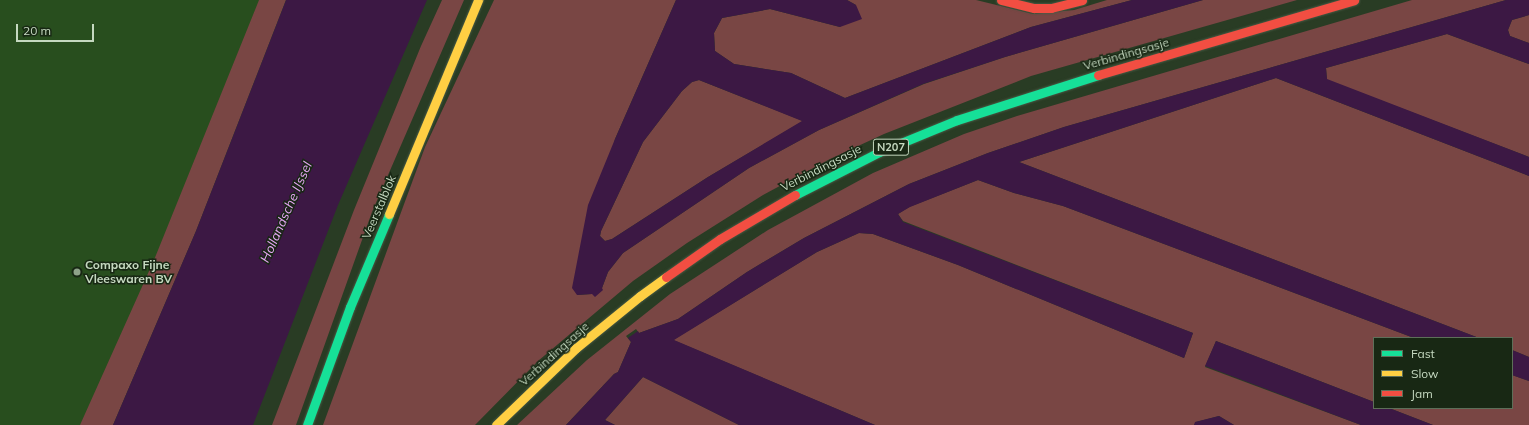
<!DOCTYPE html>
<style>
body{margin:0}
#map{position:relative;width:1529px;height:425px;overflow:hidden;background:#293c24;font-family:Mulish,sans-serif}
div>[style]{position:absolute}
[style*='--x']{left:calc(var(--x)*1px);top:calc(var(--y)*1px);width:calc(var(--w)*1px);rotate:calc(var(--a)*1deg)}
.built>*{inset:0;background:#284e1e}
.green>*{inset:0;background:#794644}
.water>*{inset:0;background:#3c1844}
.roads{filter:drop-shadow(0 0 1px #485944) drop-shadow(0 0 1px #485944)}
.fast>*{height:9px;margin:-4.5px;padding:0 4.5px;transform-origin:4.5px;border-radius:4.5px;background:#16e098}
.slow>*{height:9px;margin:-4.5px;padding:0 4.5px;transform-origin:4.5px;border-radius:4.5px;background:#ffcf43}
.jam>*{height:9px;margin:-4.5px;padding:0 4.5px;transform-origin:4.5px;border-radius:4.5px;background:#f24e42}
.dots>*{width:11px;height:11px;translate:-50% -50%;box-sizing:border-box;border:2px solid #182814;border-radius:50%}
span{translate:-50% -50%;white-space:nowrap;text-align:center;line-height:1.15;-webkit-text-stroke:3px #182814;paint-order:stroke}
.shield-label span{padding:1px 3px;background:#182814;border:1px solid;border-radius:3px;-webkit-text-stroke-width:0}
.shield-label{font-size:11px;color:#c5d9c0;font-weight:700}
.street-label{font-size:12px;color:#c5d9c0}
.poi-label{font-size:12px;color:#c5d9c0;font-weight:700}
.left{translate:0 -50%;text-align:left}
.water-label{font-size:13px;color:#e6a6f6;font-style:italic}
.legend{position:absolute;left:1373px;top:337px;width:140px;height:72px;box-sizing:border-box;background:#182814;border:1px solid #5d6f59;margin:0;padding:5px 7px;list-style:none;font-size:12px;color:#c5d9c0}
.legend li{display:flex;align-items:center;gap:8px;height:20px}
.legend b{width:20px;border:1px solid #5d6f59}
.scale{position:absolute;left:16px;top:24px;width:78px;height:18px;box-sizing:border-box;border:2px solid #c5d9c0;border-top:0;padding-left:5px;font-size:12px;line-height:14px;white-space:nowrap;color:#c5d9c0;-webkit-text-stroke:3px #182814;paint-order:stroke}
</style>
<div id="map">
<div class="built">
<div style="clip-path:polygon(0 0,291px 0,113px 425px,0 425px)"></div>
</div>
<div class="green">
<div style="clip-path:polygon(259px 0,286px 0,196px 231px,113px 425px,80px 425px,154px 260px)"></div>
<div style="clip-path:polygon(442px 0,464px 0,372px 212px,296px 425px,272px 425px,354px 210px,421px 46px)"></div>
<div style="clip-path:polygon(494px 0,676px 0,615px 139px,577px 295px,592px 294px,602px 288px,608px 272px,623px 253px,749px 168px,819px 130px,924px 84px,1005px 57px,1203px 0,1297px 0,1031px 76px,884px 134px,830px 159px,763px 195px,687px 243px,633px 281px,538px 361px,475px 425px,323px 425px,425px 147px)"></div>
<div style="clip-path:polygon(847px 0,976px 0,1033px 14px,1074px 10px,1107px 0,1132px 0,1031px 27px,845px 98px,791px 73px,734px 64px,715px 51px,714px 33px,722px 18px,770px 9px,840px 27px,856px 5px)"></div>
<div style="clip-path:polygon(1412px 0,1506px 0,1064px 127px,988px 153px,909px 184px,804px 238px,747px 272px,678px 319px,639px 333px,636px 329px,626px 336px,631px 342px,618px 372px,614px 374px,566px 425px,517px 425px,587px 360px,670px 294px,768px 230px,873px 173px,964px 134px,1017px 116px)"></div>
<div style="clip-path:polygon(1529px 15px,1529px 43px,1510px 36px,1508px 30px,1512px 20px)"></div>
<div style="clip-path:polygon(1447px 34px,1529px 64px,1529px 157px,1327px 80px,1326px 68px)"></div>
<div style="clip-path:polygon(1276px 78px,1529px 176px,1529px 357px,1512px 350px,1512px 338px,1479px 338px,1019px 162px)"></div>
<div style="clip-path:polygon(699px 80px,803px 121px,708px 177px,612px 239px,605px 241px,600px 236px,601px 231px,643px 142px,682px 91px,692px 82px)"></div>
<div style="clip-path:polygon(978px 180px,1014px 193px,1063px 206px,1414px 338px,1374px 338px,1374px 402px,1216px 341px,1205px 367px,1361px 425px,1234px 425px,1219px 416px,1196px 422px,1194px 425px,875px 425px,673px 340px,817px 252px,859px 233px,873px 234px,958px 265px,1184px 358px,1193px 333px,903px 221px,898px 214px,909px 207px)"></div>
<div style="clip-path:polygon(1512px 375px,1529px 381px,1529px 425px,1433px 425px,1389px 408px,1512px 408px)"></div>
<div style="clip-path:polygon(643px 377px,739px 425px,615px 425px,605px 420px)"></div>
</div>
<div class="water">
<div style="clip-path:polygon(286px 0,427px 0,338px 205px,253px 425px,113px 425px,196px 231px)"></div>
<div style="clip-path:polygon(evenodd,676px 0,847px 0,856px 5px,862px 19px,840px 27px,770px 9px,722px 18px,714px 33px,715px 51px,734px 64px,791px 73px,845px 98px,1031px 27px,1132px 0,1203px 0,1005px 57px,923px 84px,819px 130px,749px 168px,623px 253px,608px 272px,602px 288px,603px 290px,595px 297px,592px 294px,577px 295px,572px 288px,588px 205px,615px 139px,676px 0,699px 80px,802px 121px,708px 177px,612px 239px,605px 241px,600px 236px,601px 231px,643px 142px,682px 91px,692px 82px,699px 80px)"></div>
<div style="clip-path:polygon(1506px 0,1529px 0,1529px 15px,1512px 20px,1508px 30px,1510px 36px,1529px 43px,1529px 64px,1447px 34px,1326px 68px,1327px 79px,1529px 157px,1529px 176px,1276px 78px,1019px 162px,1479px 338px,1414px 338px,1063px 206px,1014px 193px,978px 180px,910px 207px,898px 214px,903px 222px,1193px 333px,1184px 358px,958px 265px,873px 234px,859px 233px,817px 252px,674px 340px,875px 425px,739px 425px,643px 377px,605px 420px,615px 425px,566px 425px,614px 374px,618px 372px,631px 342px,628px 338px,638px 331px,639px 333px,678px 319px,747px 272px,804px 238px,909px 184px,988px 153px,1064px 127px)"></div>
<div style="clip-path:polygon(1216px 341px,1374px 402px,1374px 408px,1389px 408px,1433px 425px,1361px 425px,1205px 366px)"></div>
<div style="clip-path:polygon(1512px 350px,1529px 357px,1529px 381px,1512px 375px)"></div>
<div style="clip-path:polygon(1219px 416px,1234px 425px,1194px 425px,1195px 422px)"></div>
</div>
<div class="roads">
<div class="fast">
<div style="--x:795;--y:195;--w:94;--a:-27.1"></div>
<div style="--x:879;--y:152;--w:84;--a:-22.3"></div>
<div style="--x:957;--y:120;--w:148;--a:-17.7"></div>
<div style="--x:307;--y:425;--w:126;--a:-70"></div>
<div style="--x:350;--y:307;--w:101;--a:-67.2"></div>
</div>
<div class="slow">
<div style="--x:389;--y:214;--w:232;--a:-67.4"></div>
<div style="--x:496;--y:425;--w:111;--a:-43.9"></div>
<div style="--x:576;--y:348;--w:82;--a:-39.1"></div>
<div style="--x:640;--y:296;--w:32;--a:-36"></div>
</div>
<div class="jam">
<div style="--x:1001;--y:0;--w:34;--a:14"></div>
<div style="--x:1034;--y:8;--w:17;--a:0"></div>
<div style="--x:1051;--y:8;--w:32;--a:-14"></div>
<div style="--x:1098;--y:75;--w:267;--a:-16.3"></div>
<div style="--x:666;--y:277;--w:66;--a:-35.1"></div>
<div style="--x:720;--y:239;--w:87;--a:-30.4"></div>
</div>
</div>
<div class="dots">
<div style="left:77px;top:272px;background:#8ea289"></div>
</div>
<div class="shield-label">
<span style="left:891px;top:147px">N207</span>
</div>
<div class="street-label">
<span style="left:1126px;top:54px;rotate:-16deg">Verbindingsasje</span>
<span style="left:821px;top:168px;rotate:-27deg">Verbindingsasje</span>
<span style="left:379px;top:207px;rotate:-67deg">Veerstalblok</span>
<span style="left:554px;top:354px;rotate:-42deg">Verbindingsasje</span>
</div>
<div class="poi-label">
<span class="left" style="left:85px;top:272px">Compaxo Fijne<br>Vleeswaren BV</span>
</div>
<div class="water-label">
<span style="left:286px;top:212px;rotate:-66deg">Hollandsche IJssel</span>
</div>
<ul class="legend">
<li><b style="height:5px;background:#16e098"></b>Fast</li>
<li><b style="height:5px;background:#ffcf43"></b>Slow</li>
<li><b style="height:5px;background:#f24e42"></b>Jam</li>
</ul>
<div class="scale">20 m</div>
</div>
